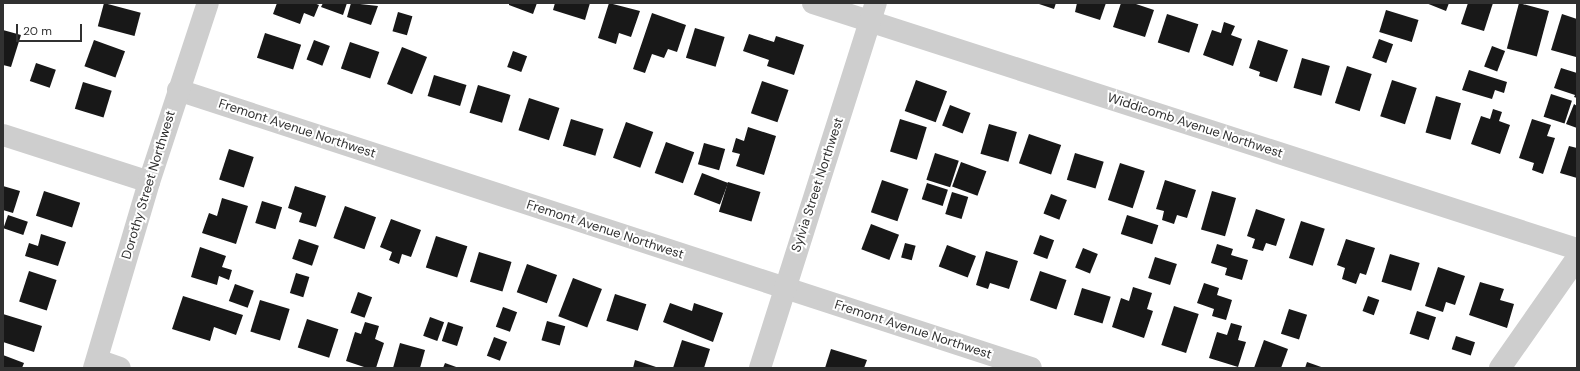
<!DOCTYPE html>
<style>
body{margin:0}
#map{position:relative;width:1580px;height:371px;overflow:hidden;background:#fff;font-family:"DM Sans",sans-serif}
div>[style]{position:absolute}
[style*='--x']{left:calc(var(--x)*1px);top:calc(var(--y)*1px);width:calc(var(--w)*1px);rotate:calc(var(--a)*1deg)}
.building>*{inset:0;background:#181818;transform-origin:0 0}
.minor>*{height:22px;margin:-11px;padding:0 11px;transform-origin:11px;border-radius:11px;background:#cecece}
span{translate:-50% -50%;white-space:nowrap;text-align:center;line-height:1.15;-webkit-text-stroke:4px #fff;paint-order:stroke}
.street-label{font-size:13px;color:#313131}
.frame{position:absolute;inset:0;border:4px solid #313131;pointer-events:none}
.scale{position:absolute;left:16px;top:24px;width:66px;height:18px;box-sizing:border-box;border:2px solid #313131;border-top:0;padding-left:5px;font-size:12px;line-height:14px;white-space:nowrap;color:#313131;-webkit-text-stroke:3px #fff;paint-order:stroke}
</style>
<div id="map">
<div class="building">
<div style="left:104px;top:3px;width:38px;height:24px;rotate:15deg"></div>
<div style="clip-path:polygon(277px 3px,314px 3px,319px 5px,314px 17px,304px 13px,300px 24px,273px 14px)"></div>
<div style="clip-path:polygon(323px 3px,347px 3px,343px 15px,321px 7px)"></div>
<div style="clip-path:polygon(351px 3px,378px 6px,371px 25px,347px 17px)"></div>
<div style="clip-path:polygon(509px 3px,537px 3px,533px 14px,509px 5px)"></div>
<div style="clip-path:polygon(555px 3px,590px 3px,585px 20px,553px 10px)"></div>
<div style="clip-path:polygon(609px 3px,640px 11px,631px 37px,619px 33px,616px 44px,598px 38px)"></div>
<div style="clip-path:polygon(1036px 3px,1056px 3px,1054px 9px)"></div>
<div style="clip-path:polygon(1077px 3px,1106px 3px,1100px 20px,1075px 12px)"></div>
<div style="clip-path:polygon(1121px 3px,1133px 3px,1154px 10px,1145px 37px,1113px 27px)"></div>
<div style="clip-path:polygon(1426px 3px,1449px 3px,1446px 11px)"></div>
<div style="clip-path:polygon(1468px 3px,1493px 3px,1484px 31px,1461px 24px)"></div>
<div style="left:1519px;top:3px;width:31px;height:47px;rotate:15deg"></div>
<div style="left:1386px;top:10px;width:34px;height:23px;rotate:17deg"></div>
<div style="left:398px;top:12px;width:15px;height:20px;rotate:16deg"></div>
<div style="clip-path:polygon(652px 13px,686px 25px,677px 52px,668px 49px,664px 58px,652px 54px,645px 73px,633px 69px)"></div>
<div style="left:1167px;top:14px;width:33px;height:30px;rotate:18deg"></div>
<div style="clip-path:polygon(1562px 14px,1577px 19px,1576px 57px,1551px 50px)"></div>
<div style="clip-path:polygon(1224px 22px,1235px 26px,1231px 35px,1242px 39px,1233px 66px,1203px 55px,1212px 30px,1221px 33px)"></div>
<div style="left:695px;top:28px;width:31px;height:31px;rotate:17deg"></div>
<div style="clip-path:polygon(3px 30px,21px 35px,11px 67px,3px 65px)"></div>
<div style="left:265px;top:33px;width:38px;height:26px;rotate:18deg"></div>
<div style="clip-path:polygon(749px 34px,774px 42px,776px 36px,804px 45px,794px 75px,767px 66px,769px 60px,743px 51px)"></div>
<div style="left:1379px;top:39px;width:15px;height:20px;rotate:20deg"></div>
<div style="left:94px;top:40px;width:33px;height:28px;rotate:20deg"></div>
<div style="left:314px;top:40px;width:17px;height:21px;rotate:21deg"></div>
<div style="clip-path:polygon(1258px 40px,1288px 50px,1277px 82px,1259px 76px,1260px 72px,1249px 68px)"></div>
<div style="left:350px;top:42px;width:31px;height:28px;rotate:19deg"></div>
<div style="left:1492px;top:46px;width:14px;height:22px;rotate:21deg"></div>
<div style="left:402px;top:47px;width:27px;height:40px;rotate:22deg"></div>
<div style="left:513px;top:51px;width:15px;height:17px;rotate:20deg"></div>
<div style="left:1302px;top:58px;width:29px;height:31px;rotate:16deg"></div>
<div style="left:36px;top:63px;width:21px;height:19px;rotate:19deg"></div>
<div style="left:1347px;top:66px;width:26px;height:39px;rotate:18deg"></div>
<div style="clip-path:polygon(1561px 68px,1577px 73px,1577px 98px,1574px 97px,1575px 95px,1554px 88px)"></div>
<div style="clip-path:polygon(1469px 70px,1507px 82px,1504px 93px,1495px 90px,1492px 99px,1462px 90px)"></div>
<div style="left:434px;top:75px;width:34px;height:22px;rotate:17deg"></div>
<div style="left:916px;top:80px;width:33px;height:33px;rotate:20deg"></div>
<div style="left:1392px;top:80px;width:26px;height:38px;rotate:18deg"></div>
<div style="left:762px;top:81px;width:28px;height:34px;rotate:19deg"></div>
<div style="left:83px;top:82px;width:30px;height:28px;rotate:17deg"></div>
<div style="left:478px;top:85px;width:34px;height:29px;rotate:17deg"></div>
<div style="left:1551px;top:94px;width:22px;height:24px;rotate:18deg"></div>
<div style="left:1436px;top:96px;width:26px;height:38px;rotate:16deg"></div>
<div style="left:529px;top:98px;width:32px;height:34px;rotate:18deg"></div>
<div style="clip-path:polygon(1574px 104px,1577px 106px,1577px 128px,1566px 124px)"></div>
<div style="left:950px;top:105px;width:22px;height:22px;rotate:21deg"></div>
<div style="clip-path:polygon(1493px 109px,1502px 112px,1499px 121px,1510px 125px,1500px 154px,1471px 144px,1481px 116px,1490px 119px)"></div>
<div style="left:571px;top:119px;width:34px;height:28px;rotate:17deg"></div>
<div style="left:900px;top:119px;width:28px;height:34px;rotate:17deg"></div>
<div style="clip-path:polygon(1532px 119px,1551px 125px,1547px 136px,1555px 138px,1543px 174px,1532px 170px,1534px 163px,1519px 158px)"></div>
<div style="left:626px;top:122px;width:29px;height:38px;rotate:20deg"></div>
<div style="left:989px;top:124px;width:29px;height:31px;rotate:16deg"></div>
<div style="clip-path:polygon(748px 127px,776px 136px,764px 175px,736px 166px,740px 154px,732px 152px,736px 138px,744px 141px)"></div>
<div style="left:1029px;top:134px;width:34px;height:31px;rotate:19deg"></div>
<div style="left:666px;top:142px;width:30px;height:33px;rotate:20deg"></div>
<div style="left:704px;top:143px;width:22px;height:22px;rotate:16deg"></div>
<div style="clip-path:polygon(1569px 146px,1577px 148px,1577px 178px,1560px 173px)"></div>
<div style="left:229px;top:149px;width:26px;height:32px;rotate:18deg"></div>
<div style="left:935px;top:153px;width:25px;height:28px;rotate:18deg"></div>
<div style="left:1075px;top:153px;width:30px;height:28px;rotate:17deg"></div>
<div style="left:961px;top:162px;width:27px;height:26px;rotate:20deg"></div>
<div style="left:1120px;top:163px;width:26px;height:39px;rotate:18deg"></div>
<div style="left:702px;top:173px;width:28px;height:23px;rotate:21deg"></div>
<div style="left:882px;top:180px;width:28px;height:34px;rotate:19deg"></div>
<div style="clip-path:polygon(1165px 180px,1196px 190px,1187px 218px,1177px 215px,1174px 224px,1162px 220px,1164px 211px,1156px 209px)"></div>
<div style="left:728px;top:182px;width:34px;height:31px;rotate:17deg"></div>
<div style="left:927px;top:183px;width:22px;height:17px;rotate:18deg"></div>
<div style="clip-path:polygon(3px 186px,20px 191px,13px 213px,3px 210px)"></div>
<div style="clip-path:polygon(295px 186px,326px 196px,316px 227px,299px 222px,302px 213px,288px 208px)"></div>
<div style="left:44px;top:191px;width:38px;height:26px;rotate:18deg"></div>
<div style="left:1212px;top:191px;width:25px;height:40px;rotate:16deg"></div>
<div style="left:952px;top:192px;width:17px;height:23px;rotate:17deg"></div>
<div style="left:1051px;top:194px;width:17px;height:21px;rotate:21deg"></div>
<div style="clip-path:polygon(222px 198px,248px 206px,236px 244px,202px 233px,209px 213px,217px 216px)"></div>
<div style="left:262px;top:201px;width:21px;height:23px;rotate:17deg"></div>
<div style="left:345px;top:206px;width:33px;height:34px;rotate:20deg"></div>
<div style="clip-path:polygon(1256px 209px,1285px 219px,1276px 246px,1266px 243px,1263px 251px,1252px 248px,1255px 239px,1247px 236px)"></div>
<div style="left:8px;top:215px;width:21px;height:14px;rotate:19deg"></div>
<div style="left:1127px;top:215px;width:33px;height:20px;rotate:18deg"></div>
<div style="clip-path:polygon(391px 219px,421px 230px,411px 257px,402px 254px,399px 264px,389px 260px,392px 252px,380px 247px)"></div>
<div style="left:1301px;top:221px;width:25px;height:39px;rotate:18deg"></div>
<div style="left:871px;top:224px;width:30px;height:27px;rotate:21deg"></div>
<div style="clip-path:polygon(41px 234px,66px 242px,58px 266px,25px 256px,29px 243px,38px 246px)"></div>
<div style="left:1040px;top:235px;width:15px;height:20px;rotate:20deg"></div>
<div style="left:436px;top:236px;width:33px;height:33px;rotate:18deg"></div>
<div style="left:299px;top:239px;width:21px;height:21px;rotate:19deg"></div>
<div style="clip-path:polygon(1346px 239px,1375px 248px,1366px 275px,1360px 273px,1356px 284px,1342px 279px,1345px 268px,1337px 265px)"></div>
<div style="left:905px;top:243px;width:11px;height:15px;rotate:15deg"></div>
<div style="clip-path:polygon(1217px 244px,1233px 249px,1231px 255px,1248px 260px,1242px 280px,1225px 275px,1227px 268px,1211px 263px)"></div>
<div style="left:947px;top:245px;width:31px;height:23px;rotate:21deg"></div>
<div style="clip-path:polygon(200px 247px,226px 256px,222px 267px,232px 270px,229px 280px,219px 276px,217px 285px,191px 277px)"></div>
<div style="left:1083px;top:248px;width:16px;height:21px;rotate:22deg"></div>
<div style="clip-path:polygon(986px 251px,1018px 261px,1009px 289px,990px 283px,988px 289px,976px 285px)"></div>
<div style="left:479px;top:252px;width:34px;height:31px;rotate:17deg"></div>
<div style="left:1390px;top:254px;width:31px;height:29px;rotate:17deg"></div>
<div style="left:1155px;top:257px;width:23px;height:22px;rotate:18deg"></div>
<div style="left:527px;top:264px;width:32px;height:30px;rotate:20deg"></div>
<div style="clip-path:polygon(1438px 267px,1465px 276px,1455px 305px,1446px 302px,1443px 312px,1425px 306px)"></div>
<div style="left:29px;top:271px;width:29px;height:32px;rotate:18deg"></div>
<div style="left:1040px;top:271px;width:28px;height:31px;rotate:19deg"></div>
<div style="left:296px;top:273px;width:14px;height:21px;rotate:17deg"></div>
<div style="left:573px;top:278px;width:31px;height:41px;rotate:21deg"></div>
<div style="clip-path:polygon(1480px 282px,1504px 289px,1500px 300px,1514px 304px,1507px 328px,1469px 315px)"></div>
<div style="clip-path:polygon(1204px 283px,1219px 288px,1217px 295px,1232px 300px,1226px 320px,1212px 316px,1214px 309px,1197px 303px)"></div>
<div style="left:235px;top:284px;width:20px;height:18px;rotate:20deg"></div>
<div style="clip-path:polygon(1133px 287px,1152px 293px,1147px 309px,1153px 311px,1144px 338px,1112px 327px,1121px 298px,1129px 301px)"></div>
<div style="left:1082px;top:288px;width:30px;height:28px;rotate:17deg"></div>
<div style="left:358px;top:292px;width:15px;height:22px;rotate:20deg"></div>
<div style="left:615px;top:294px;width:33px;height:28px;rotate:18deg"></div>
<div style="clip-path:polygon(183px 296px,243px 315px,236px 335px,214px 327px,210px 341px,172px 329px)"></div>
<div style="left:1368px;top:296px;width:12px;height:16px;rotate:20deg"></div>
<div style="left:260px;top:300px;width:31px;height:33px;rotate:17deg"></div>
<div style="clip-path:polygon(670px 303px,692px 311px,694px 303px,723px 313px,713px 342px,663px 322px)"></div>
<div style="left:1174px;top:306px;width:26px;height:41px;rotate:18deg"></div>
<div style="left:503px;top:307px;width:15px;height:21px;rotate:20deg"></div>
<div style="left:1289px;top:309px;width:19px;height:26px;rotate:18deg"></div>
<div style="left:1417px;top:311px;width:20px;height:24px;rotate:18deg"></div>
<div style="clip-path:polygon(3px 314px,42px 326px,34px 352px,3px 342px)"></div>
<div style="left:430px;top:317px;width:15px;height:20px;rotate:20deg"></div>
<div style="left:307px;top:319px;width:33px;height:30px;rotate:18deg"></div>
<div style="left:547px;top:321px;width:19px;height:20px;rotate:16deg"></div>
<div style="clip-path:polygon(365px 322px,379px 326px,375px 339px,384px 343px,376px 368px,367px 368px,346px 361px,355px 332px,361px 334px)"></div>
<div style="left:448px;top:322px;width:16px;height:20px;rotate:18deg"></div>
<div style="clip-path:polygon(1231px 323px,1242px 326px,1238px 340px,1246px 342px,1238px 367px,1209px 358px,1217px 332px,1227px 335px)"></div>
<div style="left:1456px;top:336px;width:20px;height:14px;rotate:18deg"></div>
<div style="left:494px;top:337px;width:14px;height:20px;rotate:21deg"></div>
<div style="clip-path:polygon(682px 340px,710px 349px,704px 368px,673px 368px)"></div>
<div style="clip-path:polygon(1264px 340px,1288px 349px,1281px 368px,1254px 368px)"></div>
<div style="clip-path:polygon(400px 343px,425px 350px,420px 368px,393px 368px)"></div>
<div style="clip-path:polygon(831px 349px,867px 360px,864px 368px,825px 368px)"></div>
<div style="clip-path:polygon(3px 355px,24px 363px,22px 368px,3px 368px)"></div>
<div style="clip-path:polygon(635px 360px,659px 368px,633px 368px)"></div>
<div style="clip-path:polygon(1307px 362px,1324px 368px,1305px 368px)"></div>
<div style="clip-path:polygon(445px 363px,459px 368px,443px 368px)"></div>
</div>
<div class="minor">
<div style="--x:813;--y:3;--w:803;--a:17.85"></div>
<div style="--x:178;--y:90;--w:897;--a:18.05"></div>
<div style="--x:3;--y:135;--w:153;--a:17.8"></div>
<div style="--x:97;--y:360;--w:24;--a:19"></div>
<div style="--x:94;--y:368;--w:194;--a:-73.5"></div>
<div style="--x:149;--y:182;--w:188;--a:-71.8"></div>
<div style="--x:760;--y:368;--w:383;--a:-72.4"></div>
<div style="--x:1500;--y:368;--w:134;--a:-55"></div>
</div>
<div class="street-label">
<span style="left:1195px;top:126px;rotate:18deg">Widdicomb Avenue Northwest</span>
<span style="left:297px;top:129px;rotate:18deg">Fremont Avenue Northwest</span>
<span style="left:149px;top:185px;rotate:-73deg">Dorothy Street Northwest</span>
<span style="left:818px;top:185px;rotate:-72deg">Sylvia Street Northwest</span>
<span style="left:605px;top:230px;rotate:18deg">Fremont Avenue Northwest</span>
<span style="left:913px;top:330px;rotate:18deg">Fremont Avenue Northwest</span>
</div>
<div class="frame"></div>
<div class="scale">20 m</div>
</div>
